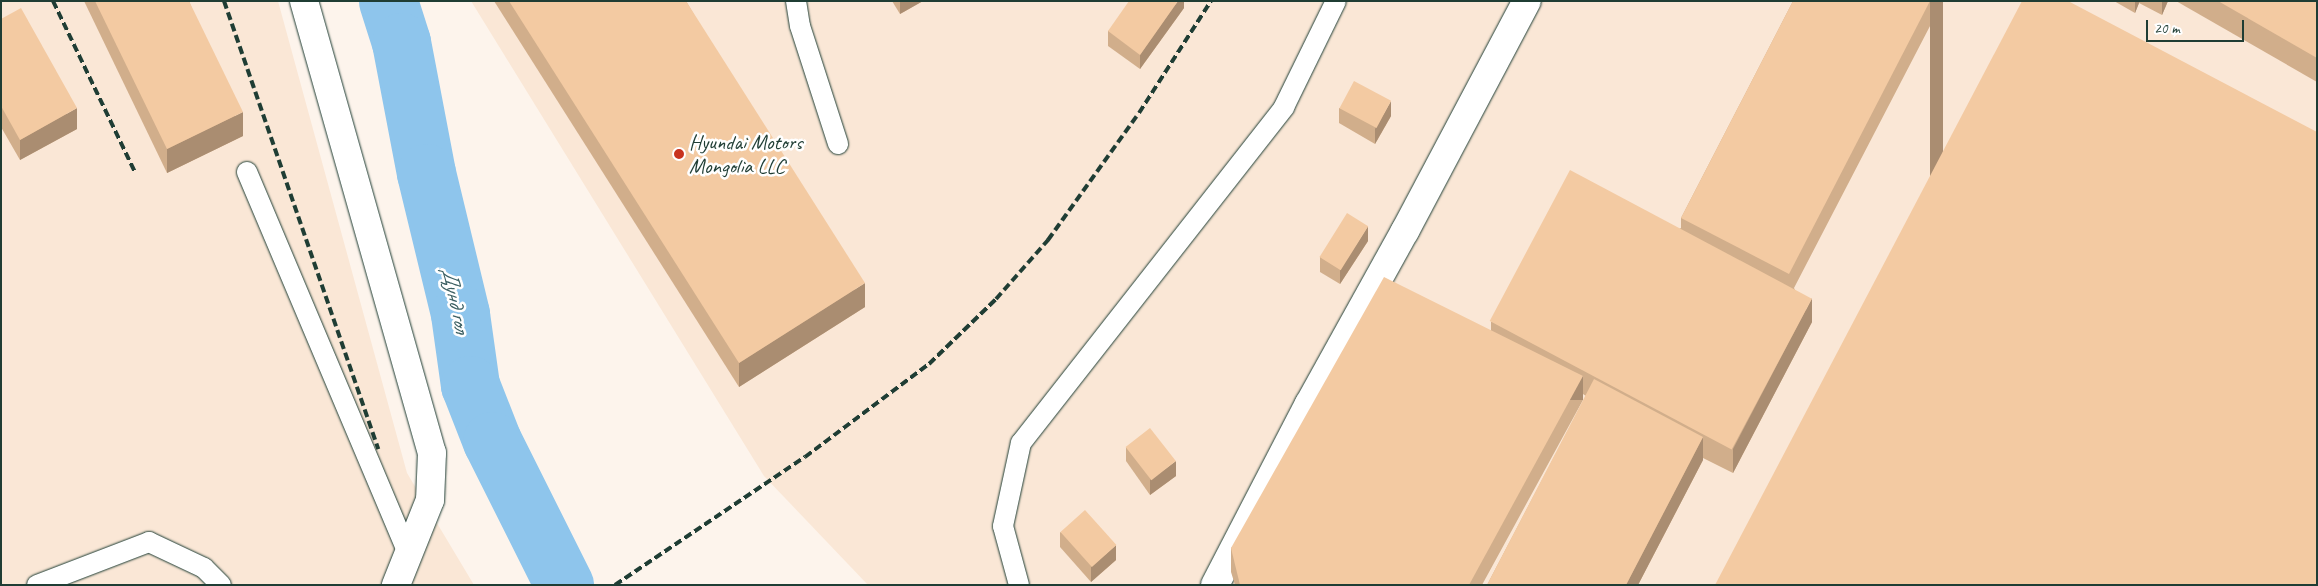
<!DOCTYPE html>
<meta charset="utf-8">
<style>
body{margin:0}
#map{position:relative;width:2318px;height:586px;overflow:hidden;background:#fdf4ec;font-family:Caveat,sans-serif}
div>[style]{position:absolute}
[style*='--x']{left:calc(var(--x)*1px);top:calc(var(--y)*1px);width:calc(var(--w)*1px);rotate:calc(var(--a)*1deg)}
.built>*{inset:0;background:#fae7d6}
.river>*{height:59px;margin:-29.5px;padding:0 29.5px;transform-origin:29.5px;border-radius:29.5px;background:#8ec5ec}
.roads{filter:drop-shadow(0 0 1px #1f3d34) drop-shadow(0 0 1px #1f3d34)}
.service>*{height:20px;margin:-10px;padding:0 10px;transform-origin:10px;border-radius:10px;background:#fff}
.minor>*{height:28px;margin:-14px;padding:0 14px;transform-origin:14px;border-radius:14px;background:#fff}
.tertiary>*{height:28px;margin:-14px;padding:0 14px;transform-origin:14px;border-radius:14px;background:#fff}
.rail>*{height:4px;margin-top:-2px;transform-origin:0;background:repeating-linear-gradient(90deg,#1f3d34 0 8px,transparent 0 12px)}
.wall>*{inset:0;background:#d1ae8b}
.shaded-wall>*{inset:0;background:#aa8d71;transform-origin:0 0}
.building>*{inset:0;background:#f3caa2;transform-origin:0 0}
.dots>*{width:14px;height:14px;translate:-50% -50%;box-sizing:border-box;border:2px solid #fff;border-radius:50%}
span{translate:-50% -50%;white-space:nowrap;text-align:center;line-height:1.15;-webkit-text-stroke:5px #fff;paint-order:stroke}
.poi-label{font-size:21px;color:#1f3d34}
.left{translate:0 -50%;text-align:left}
.water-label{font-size:22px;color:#3b5f62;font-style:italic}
.frame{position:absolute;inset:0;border:2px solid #1f3d34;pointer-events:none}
.scale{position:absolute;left:2146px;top:20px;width:98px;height:22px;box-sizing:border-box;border:2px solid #1f3d34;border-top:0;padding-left:6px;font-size:15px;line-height:18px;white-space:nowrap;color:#1f3d34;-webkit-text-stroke:4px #fff;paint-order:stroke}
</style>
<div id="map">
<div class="built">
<div style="clip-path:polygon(1px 1px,278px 1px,407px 473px,474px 585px,1px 585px)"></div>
<div style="clip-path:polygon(471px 1px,2317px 1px,2317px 585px,868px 585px,764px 476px)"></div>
</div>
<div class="river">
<div style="--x:388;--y:1;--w:43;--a:72.4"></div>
<div style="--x:401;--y:42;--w:133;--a:79.2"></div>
<div style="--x:426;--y:173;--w:145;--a:76.4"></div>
<div style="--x:460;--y:314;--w:72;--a:82"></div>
<div style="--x:470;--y:385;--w:60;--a:68.6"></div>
<div style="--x:492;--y:441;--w:161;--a:63.4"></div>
</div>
<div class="roads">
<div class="service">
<div style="--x:796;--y:1;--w:25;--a:81"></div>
<div style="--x:800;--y:26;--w:124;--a:72.1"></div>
<div style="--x:247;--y:172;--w:415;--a:67.1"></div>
<div style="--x:37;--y:585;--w:120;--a:-21"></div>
<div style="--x:149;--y:542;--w:61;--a:25.3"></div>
<div style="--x:204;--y:568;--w:24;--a:45"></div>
<div style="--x:1019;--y:585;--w:61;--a:-105.2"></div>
<div style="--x:1003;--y:526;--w:85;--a:-77.8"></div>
<div style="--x:1021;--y:443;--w:427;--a:-51.9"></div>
<div style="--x:1284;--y:107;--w:118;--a:-63.9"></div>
</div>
<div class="minor">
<div style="--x:1215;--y:585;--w:204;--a:-62.6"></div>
<div style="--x:1309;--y:404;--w:198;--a:-61"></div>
<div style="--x:1405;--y:231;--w:260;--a:-62.1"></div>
</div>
<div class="tertiary">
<div style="--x:304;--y:1;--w:470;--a:74.2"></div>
<div style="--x:432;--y:453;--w:47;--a:92.4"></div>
<div style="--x:430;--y:500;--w:92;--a:111.8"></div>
</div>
</div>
<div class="rail">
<div style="--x:53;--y:1;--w:190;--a:64.4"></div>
<div style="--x:224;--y:1;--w:474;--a:71"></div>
<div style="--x:615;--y:585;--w:229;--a:-34"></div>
<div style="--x:805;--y:457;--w:155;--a:-36.9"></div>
<div style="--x:929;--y:364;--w:93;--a:-44.1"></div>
<div style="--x:996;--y:299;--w:79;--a:-48.6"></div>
<div style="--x:1048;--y:240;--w:156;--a:-54.4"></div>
<div style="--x:1139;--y:113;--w:133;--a:-57.3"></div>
</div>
<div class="wall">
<div style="clip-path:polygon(84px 1px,189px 1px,243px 136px,167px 173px)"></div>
<div style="clip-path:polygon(494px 1px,686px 1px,865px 307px,739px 387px)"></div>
<div style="clip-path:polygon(892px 1px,923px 1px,900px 14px)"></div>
<div style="clip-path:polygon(1184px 1px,1184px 8px,1140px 69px,1108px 46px,1108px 31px)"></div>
<div style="clip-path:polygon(1793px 1px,1943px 1px,1794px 288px,1812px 322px,1733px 473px,1703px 458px,1703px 460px,1638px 585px,1487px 585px,1586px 396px,1583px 394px,1583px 400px,1482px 585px,1235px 585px,1231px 572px,1231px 548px,1491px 330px,1491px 322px,1681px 228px,1681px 218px)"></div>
<div style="clip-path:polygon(2114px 1px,2168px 1px,2162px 15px,2139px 3px,2135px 13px)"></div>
<div style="clip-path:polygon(2176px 1px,2317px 1px,2317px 82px)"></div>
<div style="clip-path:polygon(1px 19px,77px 129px,20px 160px,1px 127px)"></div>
<div style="clip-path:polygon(1339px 108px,1391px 116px,1375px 144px,1339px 123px)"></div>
<div style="clip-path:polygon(1368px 241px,1340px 284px,1320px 272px,1320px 257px)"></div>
<div style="clip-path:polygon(1126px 447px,1176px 476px,1150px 495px,1126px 461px)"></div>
<div style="clip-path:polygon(1060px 532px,1116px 560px,1091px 582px,1060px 547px)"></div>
</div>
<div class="shaded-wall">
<div style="clip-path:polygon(900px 1px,923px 1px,900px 14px)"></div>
<div style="clip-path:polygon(1178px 1px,1184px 1px,1184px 8px,1140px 69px,1140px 55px)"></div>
<div style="left:1930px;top:1px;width:13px;height:307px"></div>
<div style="clip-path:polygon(2135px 1px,2139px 1px,2139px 3px,2135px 13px)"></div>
<div style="clip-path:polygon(2162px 1px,2168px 1px,2162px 15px)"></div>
<div style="clip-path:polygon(1391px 101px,1391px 116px,1375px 144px,1375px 129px)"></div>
<div style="clip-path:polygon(77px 108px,77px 129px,20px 160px,20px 140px)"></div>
<div style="clip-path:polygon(243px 112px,243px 136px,167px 173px,167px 149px)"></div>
<div style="clip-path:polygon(1368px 226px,1368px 241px,1340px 284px,1340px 270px)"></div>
<div style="clip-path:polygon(865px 283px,865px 307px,739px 387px,739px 363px)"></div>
<div style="clip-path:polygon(1812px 298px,1812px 322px,1733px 473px,1733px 449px)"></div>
<div style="left:1583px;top:376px;width:24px;height:238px;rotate:90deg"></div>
<div style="clip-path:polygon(1703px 437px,1703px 460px,1638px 585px,1626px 585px)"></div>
<div style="clip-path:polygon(1176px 461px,1176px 476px,1150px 495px,1150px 480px)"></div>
<div style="clip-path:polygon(1116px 545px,1116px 560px,1091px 582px,1091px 567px)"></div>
</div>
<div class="building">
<div style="clip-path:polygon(95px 1px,189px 1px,243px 112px,167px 149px)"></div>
<div style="clip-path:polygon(509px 1px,686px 1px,865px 283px,739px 363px)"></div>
<div style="clip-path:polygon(1129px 1px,1178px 1px,1140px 55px,1108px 31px)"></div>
<div style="clip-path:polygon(1793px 1px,1930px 1px,1789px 274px,1681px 218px)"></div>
<div style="clip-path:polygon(2022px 1px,2068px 1px,2317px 132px,2317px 585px,1715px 585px)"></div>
<div style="clip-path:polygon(2218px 1px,2317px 1px,2317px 58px)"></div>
<div style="clip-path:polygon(21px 8px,77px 108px,20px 140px,1px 106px,1px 19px)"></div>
<div style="left:1354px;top:81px;width:42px;height:31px;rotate:28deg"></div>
<div style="left:1570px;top:170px;width:274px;height:171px;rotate:28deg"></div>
<div style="left:1347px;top:213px;width:25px;height:52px;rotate:32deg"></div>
<div style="clip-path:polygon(1384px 277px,1583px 376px,1469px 585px,1240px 585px,1231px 548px)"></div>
<div style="clip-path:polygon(1594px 379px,1703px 437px,1626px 585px,1487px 585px)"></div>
<div style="left:1150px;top:428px;width:42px;height:31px;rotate:52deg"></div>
<div style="left:1085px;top:510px;width:47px;height:33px;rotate:48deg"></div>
</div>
<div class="dots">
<div style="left:679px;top:154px;background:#c8321e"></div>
</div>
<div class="poi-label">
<span class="left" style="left:689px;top:154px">Hyundai Motors<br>Mongolia LLC</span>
</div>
<div class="water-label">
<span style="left:455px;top:300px;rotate:78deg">Дунд гол</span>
</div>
<div class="frame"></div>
<div class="scale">20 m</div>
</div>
